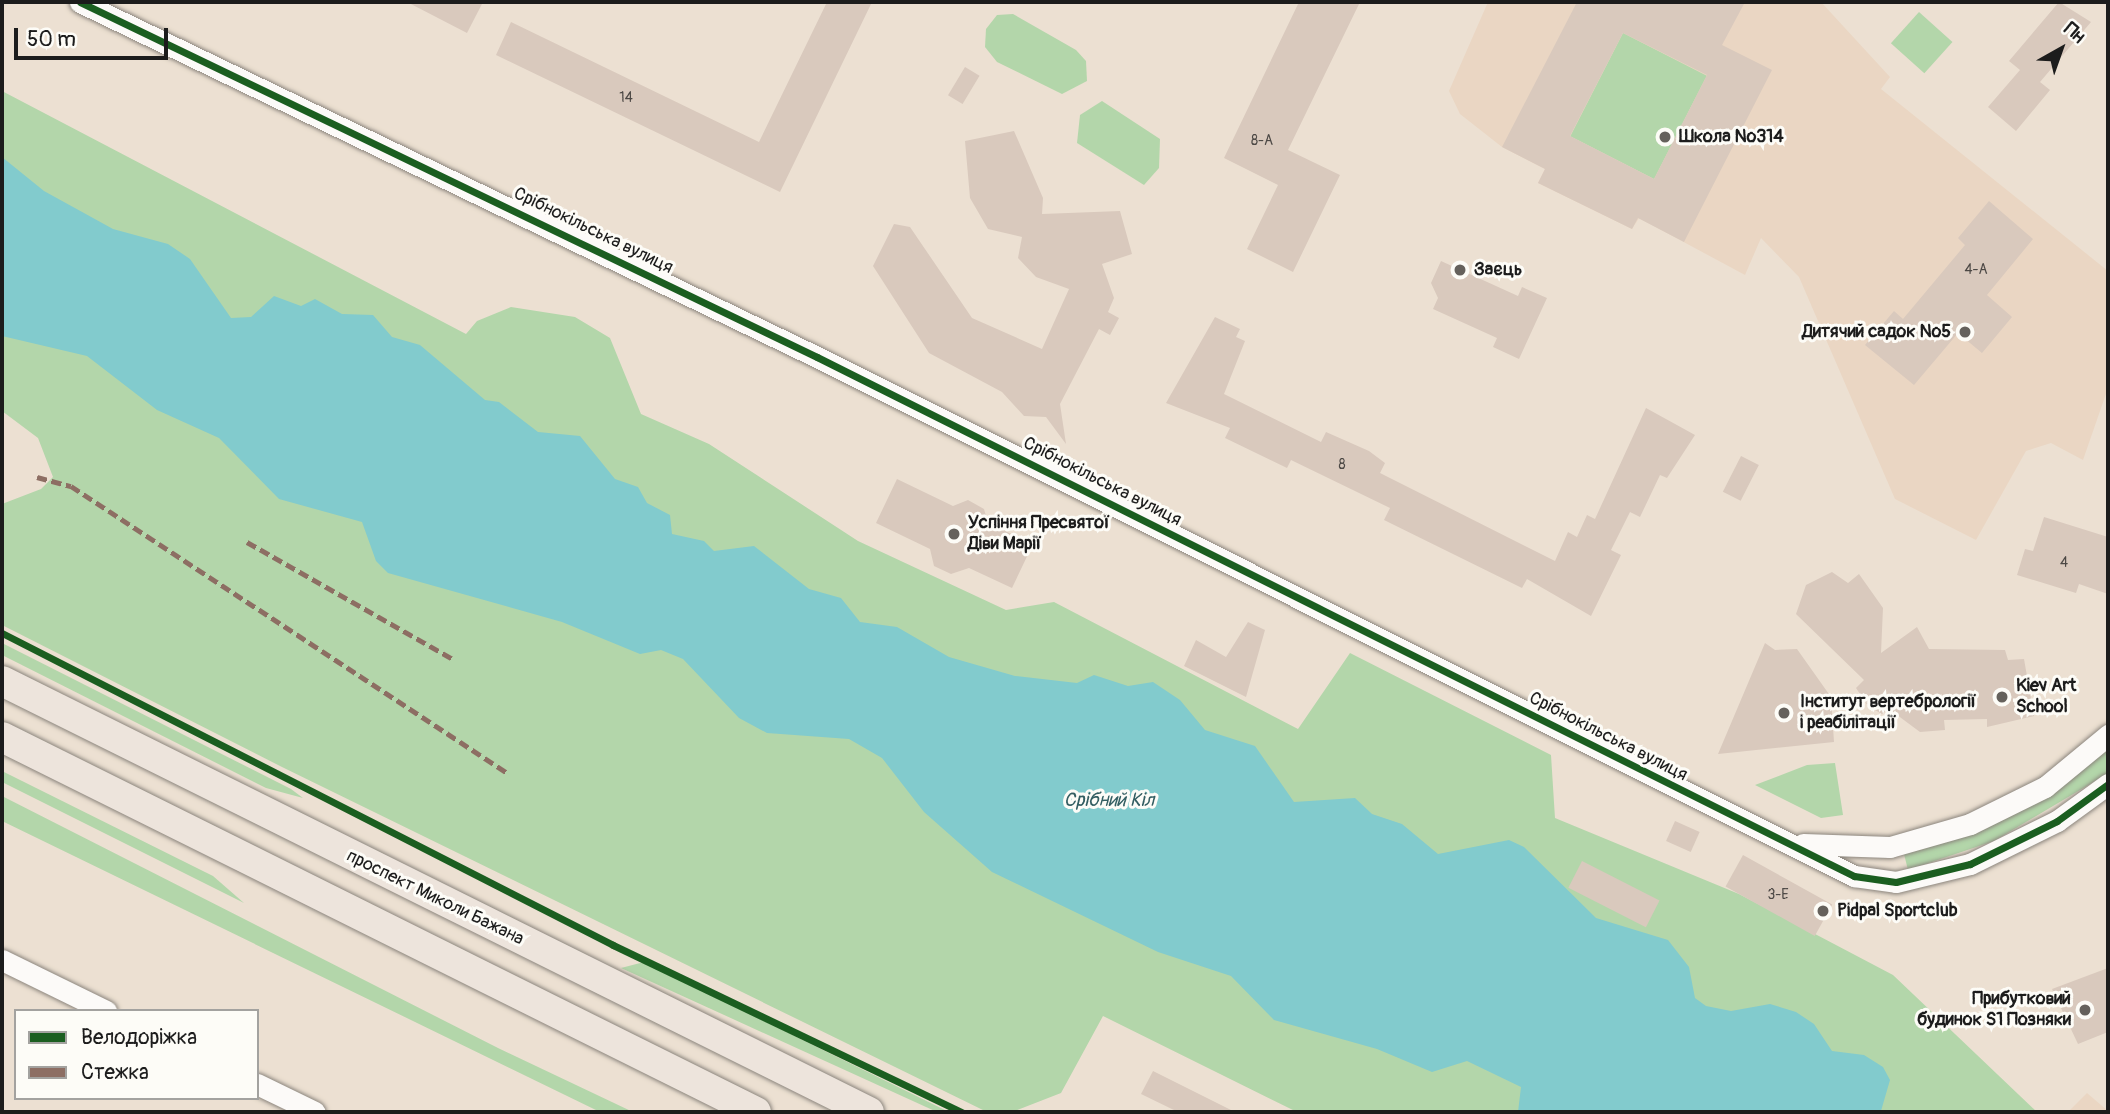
<!DOCTYPE html>
<meta charset="utf-8">
<style>
body{margin:0}
#map{position:relative;width:2110px;height:1114px;overflow:hidden;background:#ece0d2;font-family:Pangolin,sans-serif}
div>[style]{position:absolute}
[style*='--x']{left:calc(var(--x)*1px);top:calc(var(--y)*1px);width:calc(var(--w)*1px);rotate:calc(var(--a)*1deg)}
.built>*{inset:0;background:#ead6c3}
.green>*{inset:0;background:#b3d6aa;transform-origin:0 0}
.water>*{inset:0;background:#82cbcd}
.building>*{inset:0;background:#d9c9bd;transform-origin:0 0}
.roads{filter:drop-shadow(0 0 2px #8b857d) drop-shadow(0 0 2px #8b857d)}
.minor>*{height:21px;margin:-10.5px;padding:0 10.5px;transform-origin:10.5px;border-radius:10.5px;background:#fcfaf8}
.highway>*{height:30px;margin:-15px;padding:0 15px;transform-origin:15px;border-radius:15px;background:#ede4dc}
.quiet>*{height:5px;margin-top:-2.5px;transform-origin:0;background:repeating-linear-gradient(90deg,#8d6e63 0 10px,transparent 0 15px)}
.cycleway>*{height:7px;margin:-3.5px;padding:0 3.5px;transform-origin:3.5px;border-radius:3.5px;background:#1b5e20}
.dots>*{width:19px;height:19px;translate:-50% -50%;box-sizing:border-box;border:4px solid #fdfcf7;border-radius:50%}
span{translate:-50% -50%;white-space:nowrap;text-align:center;line-height:1.15;-webkit-text-stroke:6px #fdfcf7;paint-order:stroke}
.number-label{font-size:14px;color:#4c4845}
.number-label span{-webkit-text-stroke-width:0}
.poi-label{font-size:18px;color:#1c1c1c;font-weight:700}
.left{translate:0 -50%;text-align:left}
.right{translate:-100% -50%;text-align:right}
.street-label{font-size:18px;color:#1c1c1c}
.water-label{font-size:19px;color:#335e62;font-style:italic}
.frame{position:absolute;inset:0;border:4px solid #1c1c1c;pointer-events:none}
.legend{position:absolute;left:14px;top:1009px;width:245px;height:91px;box-sizing:border-box;background:#fdfcf7;border:2px solid #a3a29f;margin:0;padding:9px 12px;list-style:none;font-size:21px;color:#1c1c1c}
.legend li{display:flex;align-items:center;gap:14px;height:35px}
.legend b{width:35px;border:2px solid #a3a29f}
.north{position:absolute;left:2026px;top:14px;width:70px;height:70px;-webkit-text-stroke:5px #fdfcf7;paint-order:stroke;rotate:40deg;font-size:19px;font-weight:700;line-height:28px;text-align:center;color:#1c1c1c}
.north::after{content:'';display:block;margin:auto;width:24px;height:32px;background:#1c1c1c;clip-path:polygon(50% 0,100% 100%,50% 72%,0 100%)}
.scale{position:absolute;left:14px;top:28px;width:154px;height:32px;box-sizing:border-box;border:4px solid #1c1c1c;border-top:0;padding-left:9px;font-size:21px;line-height:24px;white-space:nowrap;color:#1c1c1c;-webkit-text-stroke:5px #fdfcf7;paint-order:stroke}
</style>
<div id="map">
<div class="built">
<div style="clip-path:polygon(1488px 2px,1821px 2px,1890px 77px,1881px 89px,2108px 271px,2108px 388px,2083px 460px,2051px 443px,2026px 451px,1976px 540px,1895px 499px,1799px 277px,1761px 238px,1745px 275px,1639px 218px,1632px 229px,1538px 183px,1545px 169px,1502px 147px,1460px 114px,1449px 91px)"></div>
<div style="clip-path:polygon(2087px 1093px,2108px 1111px,2108px 1112px,2068px 1112px)"></div>
</div>
<div class="green">
<div style="left:1919px;top:12px;width:45px;height:42px;rotate:42deg"></div>
<div style="clip-path:polygon(1013px 14px,1076px 50px,1086px 61px,1087px 81px,1062px 94px,997px 62px,985px 47px,986px 29px,997px 15px)"></div>
<div style="left:1623px;top:33px;width:94px;height:116px;rotate:27deg"></div>
<div style="clip-path:polygon(2px 91px,466px 334px,477px 321px,511px 307px,575px 317px,610px 338px,641px 414px,709px 444px,858px 541px,1006px 610px,1054px 602px,1298px 729px,1350px 653px,1551px 755px,1555px 818px,1739px 894px,1893px 975px,2037px 1112px,1297px 1112px,1103px 1016px,1061px 1093px,1012px 1112px,987px 1112px,282px 767px,2px 625px,2px 504px,41px 489px,53px 477px,38px 438px,2px 411px)"></div>
<div style="clip-path:polygon(1102px 101px,1160px 139px,1159px 168px,1144px 185px,1077px 143px,1080px 115px)"></div>
<div style="clip-path:polygon(2px 643px,291px 789px,303px 798px,266px 788px,2px 655px)"></div>
<div style="clip-path:polygon(2108px 746px,2107px 774px,1994px 841px,1908px 870px,1904px 854px)"></div>
<div style="clip-path:polygon(1835px 763px,1843px 815px,1821px 818px,1755px 785px,1807px 765px)"></div>
<div style="clip-path:polygon(2px 771px,213px 876px,244px 903px,2px 782px)"></div>
<div style="clip-path:polygon(2px 796px,498px 1048px,633px 1112px,600px 1112px,2px 821px)"></div>
<div style="clip-path:polygon(644px 962px,949px 1112px,937px 1112px,621px 968px)"></div>
</div>
<div class="water">
<div style="clip-path:polygon(2px 157px,44px 191px,113px 229px,168px 244px,190px 259px,231px 318px,251px 317px,274px 296px,301px 306px,315px 299px,342px 314px,373px 315px,392px 337px,420px 345px,485px 400px,499px 402px,538px 432px,580px 436px,615px 479px,638px 487px,647px 503px,670px 515px,672px 534px,704px 541px,714px 551px,754px 546px,809px 589px,841px 598px,860px 622px,897px 627px,949px 657px,1015px 676px,1077px 683px,1094px 675px,1128px 686px,1153px 682px,1180px 700px,1205px 730px,1255px 746px,1294px 802px,1355px 798px,1372px 814px,1402px 824px,1438px 854px,1509px 840px,1524px 847px,1596px 918px,1668px 940px,1689px 967px,1695px 998px,1706px 1006px,1731px 1011px,1770px 1004px,1796px 1012px,1814px 1024px,1832px 1051px,1864px 1055px,1883px 1067px,1890px 1080px,1881px 1111px,1518px 1112px,1521px 1087px,1467px 1061px,1432px 1072px,1377px 1049px,1274px 1020px,1231px 976px,1158px 952px,992px 872px,924px 812px,882px 758px,849px 739px,767px 733px,739px 718px,683px 659px,661px 650px,640px 654px,562px 622px,388px 573px,376px 561px,362px 522px,279px 499px,219px 438px,157px 410px,87px 356px,2px 336px)"></div>
</div>
<div class="building">
<div style="clip-path:polygon(407px 2px,483px 2px,467px 33px)"></div>
<div style="clip-path:polygon(827px 2px,872px 2px,780px 192px,496px 55px,511px 22px,759px 142px)"></div>
<div style="clip-path:polygon(1299px 2px,1360px 2px,1288px 150px,1340px 175px,1293px 272px,1247px 249px,1278px 185px,1224px 158px)"></div>
<div style="clip-path:polygon(evenodd,1577px 2px,1745px 2px,1722px 45px,1772px 70px,1684px 242px,1638px 218px,1632px 229px,1538px 183px,1545px 169px,1502px 147px,1577px 2px,1623px 33px,1707px 75px,1654px 179px,1570px 136px,1623px 33px)"></div>
<div style="clip-path:polygon(2059px 2px,2091px 22px,2040px 82px,2050px 90px,2016px 131px,1988px 107px,2020px 70px,2009px 61px)"></div>
<div style="left:965px;top:67px;width:17px;height:33px;rotate:31deg"></div>
<div style="clip-path:polygon(1014px 131px,1043px 198px,1042px 214px,1120px 211px,1132px 254px,1102px 264px,1114px 298px,1108px 312px,1119px 318px,1110px 335px,1099px 329px,1060px 404px,1066px 444px,1046px 417px,1024px 416px,1002px 392px,929px 353px,873px 266px,894px 224px,910px 227px,972px 318px,1042px 349px,1069px 289px,1036px 277px,1018px 258px,1022px 237px,988px 229px,970px 198px,965px 141px)"></div>
<div style="clip-path:polygon(1989px 201px,2033px 239px,1987px 295px,2012px 317px,1982px 353px,1958px 333px,1914px 385px,1865px 345px,1894px 311px,1903px 319px,1965px 245px,1958px 238px)"></div>
<div style="clip-path:polygon(1441px 261px,1518px 296px,1522px 287px,1547px 298px,1519px 359px,1493px 347px,1497px 338px,1433px 309px,1438px 298px,1431px 283px)"></div>
<div style="clip-path:polygon(1215px 317px,1240px 329px,1236px 337px,1245px 341px,1224px 394px,1321px 442px,1326px 432px,1369px 451px,1385px 463px,1380px 473px,1555px 561px,1568px 532px,1577px 537px,1587px 515px,1595px 519px,1646px 408px,1695px 435px,1667px 478px,1660px 475px,1640px 517px,1630px 512px,1611px 550px,1621px 555px,1591px 616px,1527px 579px,1522px 588px,1384px 520px,1390px 508px,1291px 460px,1287px 468px,1225px 438px,1230px 428px,1166px 403px)"></div>
<div style="left:1741px;top:456px;width:20px;height:40px;rotate:27deg"></div>
<div style="clip-path:polygon(897px 479px,953px 506px,968px 500px,984px 509px,988px 523px,1033px 544px,1012px 588px,969px 568px,951px 574px,934px 566px,930px 549px,876px 523px)"></div>
<div style="clip-path:polygon(2044px 517px,2108px 537px,2108px 594px,2079px 584px,2076px 593px,2017px 575px,2025px 549px,2033px 551px)"></div>
<div style="clip-path:polygon(1832px 572px,1848px 583px,1859px 574px,1883px 608px,1881px 653px,1917px 627px,1929px 649px,2005px 650px,2008px 660px,2024px 659px,2034px 716px,1987px 727px,1987px 719px,1944px 720px,1945px 730px,1920px 732px,1889px 709px,1882px 714px,1868px 706px,1856px 688px,1864px 680px,1796px 614px,1806px 585px)"></div>
<div style="clip-path:polygon(1248px 622px,1265px 630px,1246px 697px,1184px 666px,1196px 640px,1226px 657px)"></div>
<div style="clip-path:polygon(1765px 643px,1775px 650px,1797px 649px,1831px 697px,1834px 742px,1718px 754px)"></div>
<div style="left:1675px;top:821px;width:27px;height:22px;rotate:24deg"></div>
<div style="left:1743px;top:855px;width:102px;height:36px;rotate:29deg"></div>
<div style="left:1582px;top:861px;width:87px;height:30px;rotate:27deg"></div>
<div style="clip-path:polygon(2108px 968px,2108px 1032px,2078px 1044px,2052px 989px)"></div>
<div style="clip-path:polygon(1153px 1071px,1235px 1112px,1178px 1112px,1141px 1094px)"></div>
</div>
<div class="roads">
<div class="minor">
<div style="--x:80;--y:2;--w:818;--a:25.72"></div>
<div style="--x:817;--y:357;--w:1160;--a:26.59"></div>
<div style="--x:1854;--y:876;--w:42;--a:8.1"></div>
<div style="--x:1896;--y:882;--w:76;--a:-13.7"></div>
<div style="--x:1970;--y:864;--w:97;--a:-26.3"></div>
<div style="--x:2057;--y:821;--w:63;--a:-36"></div>
<div style="--x:1803;--y:844;--w:87;--a:2"></div>
<div style="--x:1890;--y:847;--w:83;--a:-16"></div>
<div style="--x:1970;--y:824;--w:84;--a:-26.3"></div>
<div style="--x:2045;--y:787;--w:82;--a:-39.5"></div>
<div style="--x:2;--y:960;--w:116;--a:26.1"></div>
<div style="--x:257;--y:1084;--w:64;--a:25.8"></div>
</div>
<div class="highway">
<div style="--x:2;--y:681;--w:968;--a:26.43"></div>
<div style="--x:2;--y:737;--w:842;--a:26.44"></div>
</div>
</div>
<div class="quiet">
<div style="--x:37;--y:477;--w:35;--a:15"></div>
<div style="--x:71;--y:486;--w:524;--a:33.33"></div>
<div style="--x:247;--y:542;--w:239;--a:29.6"></div>
</div>
<div class="cycleway">
<div style="--x:80;--y:2;--w:818;--a:25.72"></div>
<div style="--x:817;--y:357;--w:1160;--a:26.59"></div>
<div style="--x:1854;--y:876;--w:42;--a:8.1"></div>
<div style="--x:1896;--y:882;--w:76;--a:-13.7"></div>
<div style="--x:1970;--y:864;--w:97;--a:-26.3"></div>
<div style="--x:2057;--y:821;--w:63;--a:-36"></div>
<div style="--x:2;--y:633;--w:686;--a:27.05"></div>
<div style="--x:613;--y:945;--w:386;--a:25.6"></div>
</div>
<div class="dots">
<div style="left:1665px;top:137px;background:#65615c"></div>
<div style="left:1460px;top:270px;background:#65615c"></div>
<div style="left:1965px;top:332px;background:#65615c"></div>
<div style="left:954px;top:534px;background:#65615c"></div>
<div style="left:2002px;top:697px;background:#65615c"></div>
<div style="left:1784px;top:713px;background:#65615c"></div>
<div style="left:1823px;top:911px;background:#65615c"></div>
<div style="left:2085px;top:1010px;background:#65615c"></div>
</div>
<div class="number-label">
<span style="left:626px;top:98px">14</span>
<span style="left:1262px;top:141px">8-А</span>
<span style="left:1976px;top:270px">4-А</span>
<span style="left:1342px;top:465px">8</span>
<span style="left:2064px;top:563px">4</span>
<span style="left:1778px;top:895px">3-Е</span>
</div>
<div class="poi-label">
<span class="left" style="left:1679px;top:137px">Школа №314</span>
<span class="left" style="left:1474px;top:270px">Заєць</span>
<span class="right" style="left:1951px;top:332px">Дитячий садок №5</span>
<span class="left" style="left:968px;top:534px">Успіння Пресвятої<br>Діви Марії</span>
<span class="left" style="left:2016px;top:697px">Kiev Art<br>School</span>
<span class="left" style="left:1800px;top:713px">Інститут вертебрології<br>і реабілітації</span>
<span class="left" style="left:1837px;top:911px">Pidpal Sportclub</span>
<span class="right" style="left:2071px;top:1010px">Прибутковий<br>будинок S1 Позняки</span>
</div>
<div class="street-label">
<span style="left:593px;top:231px;rotate:26deg">Срібнокільська вулиця</span>
<span style="left:1102px;top:482px;rotate:27deg">Срібнокільська вулиця</span>
<span style="left:1608px;top:737px;rotate:27deg">Срібнокільська вулиця</span>
<span style="left:435px;top:898px;rotate:26deg">проспект Миколи Бажана</span>
</div>
<div class="water-label">
<span style="left:1109px;top:801px">Срібний Кіл</span>
</div>
<div class="frame"></div>
<ul class="legend">
<li><b style="height:9px;background:#1b5e20"></b>Велодоріжка</li>
<li><b style="height:9px;background:#8d6e63"></b>Стежка</li>
</ul>
<div class="north">Пн</div>
<div class="scale">50 m</div>
</div>
